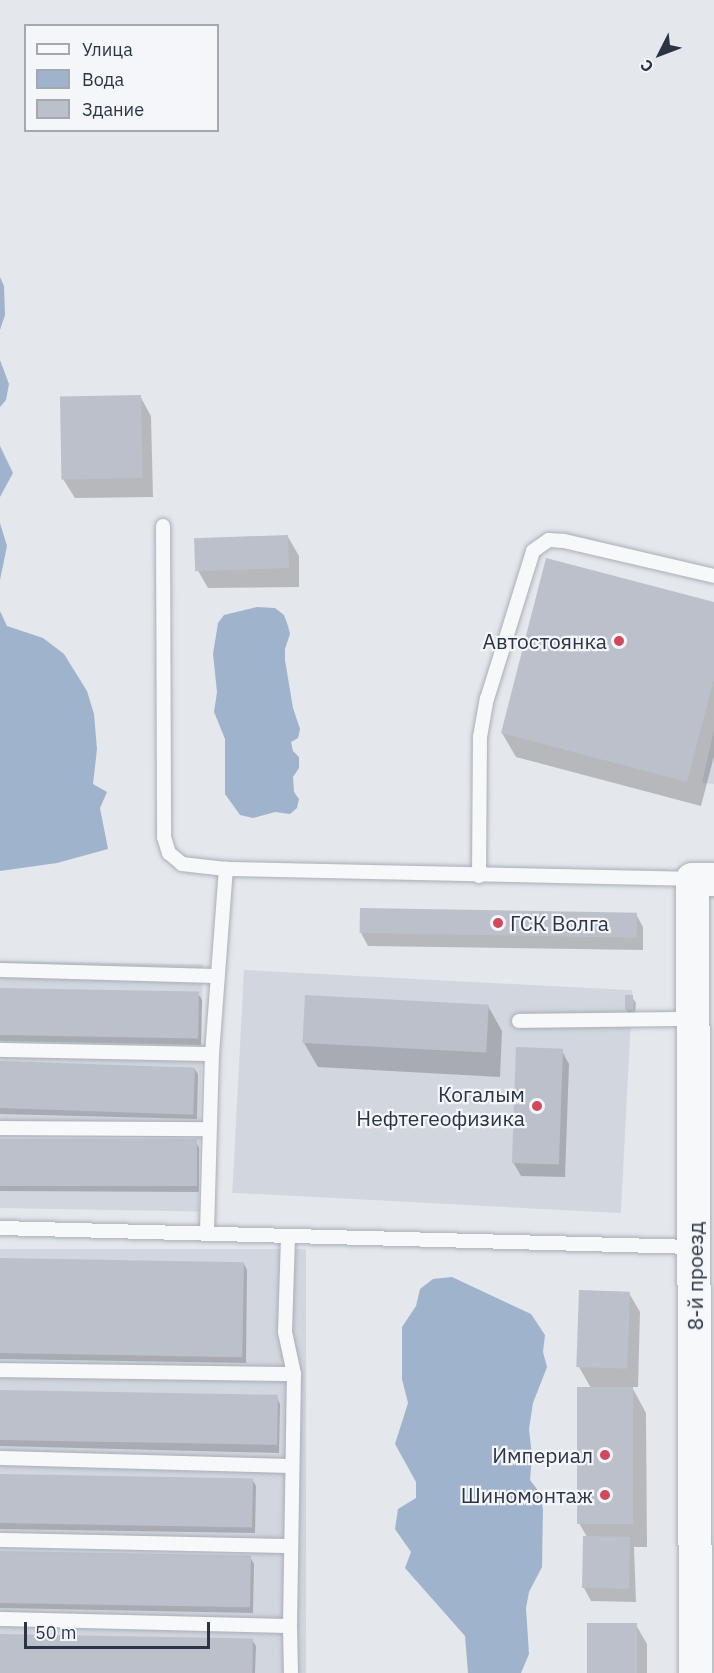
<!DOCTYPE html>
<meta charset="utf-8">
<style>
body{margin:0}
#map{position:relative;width:714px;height:1673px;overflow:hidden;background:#e4e7ec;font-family:"IBM Plex Sans",sans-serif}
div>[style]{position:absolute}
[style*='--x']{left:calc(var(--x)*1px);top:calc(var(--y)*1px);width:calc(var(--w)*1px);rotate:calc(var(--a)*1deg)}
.built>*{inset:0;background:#d2d6de;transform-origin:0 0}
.water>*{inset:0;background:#9fb4cc}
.shadow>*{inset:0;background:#0003}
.building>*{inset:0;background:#bbc0ca;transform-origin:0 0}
.roads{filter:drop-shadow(0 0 2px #a9aeb7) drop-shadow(0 0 2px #a9aeb7)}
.service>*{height:14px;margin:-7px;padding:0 7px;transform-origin:7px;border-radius:7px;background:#f7f8fa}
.tertiary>*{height:33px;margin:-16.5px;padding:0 16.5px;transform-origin:16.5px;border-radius:16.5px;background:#f7f8fa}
.dots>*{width:16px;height:16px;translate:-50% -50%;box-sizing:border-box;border:3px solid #f4f6f9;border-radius:50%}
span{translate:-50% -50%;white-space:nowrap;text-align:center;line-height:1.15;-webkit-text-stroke:4.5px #f4f6f9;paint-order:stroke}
.poi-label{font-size:21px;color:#2b3445}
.right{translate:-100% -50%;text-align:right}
.left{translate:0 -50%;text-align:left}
.street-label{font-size:21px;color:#2b3445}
.legend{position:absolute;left:24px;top:24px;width:195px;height:108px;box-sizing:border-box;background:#f4f6f9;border:2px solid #a4a8b1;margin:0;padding:8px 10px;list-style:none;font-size:18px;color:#2b3445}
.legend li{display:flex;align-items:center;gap:12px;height:30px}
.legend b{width:30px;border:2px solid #a4a8b1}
.north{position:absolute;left:630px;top:24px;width:60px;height:60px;-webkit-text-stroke:4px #f4f6f9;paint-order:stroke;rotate:228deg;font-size:16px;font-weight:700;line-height:24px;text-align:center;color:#2b3445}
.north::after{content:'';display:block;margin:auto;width:21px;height:27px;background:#2b3445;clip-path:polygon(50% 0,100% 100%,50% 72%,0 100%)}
.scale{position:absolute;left:24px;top:1622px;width:186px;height:27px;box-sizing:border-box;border:3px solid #2b3445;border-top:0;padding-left:8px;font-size:18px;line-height:21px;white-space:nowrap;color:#2b3445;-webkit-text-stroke:4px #f4f6f9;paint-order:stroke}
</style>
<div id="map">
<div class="built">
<div style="clip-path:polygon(714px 730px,714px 784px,702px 783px)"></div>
<div style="left:0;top:961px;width:203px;height:247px;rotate:1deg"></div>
<div style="left:244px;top:970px;width:389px;height:223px;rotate:3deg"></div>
<div style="left:0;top:1249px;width:306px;height:424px"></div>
</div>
<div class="water">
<div style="clip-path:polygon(0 277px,4px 286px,5px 315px,0 330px)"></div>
<div style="clip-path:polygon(0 360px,9px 384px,6px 400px,0 407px)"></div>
<div style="clip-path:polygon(0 446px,13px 473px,0 497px)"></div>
<div style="clip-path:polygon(0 523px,7px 546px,0 580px)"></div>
<div style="clip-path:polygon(257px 607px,275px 608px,284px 615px,288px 626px,290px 634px,285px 649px,285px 660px,293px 708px,300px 729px,298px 738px,291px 742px,293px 751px,299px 757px,299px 768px,293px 777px,294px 792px,299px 799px,297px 808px,290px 814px,275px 812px,253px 818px,240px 815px,225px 794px,225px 739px,214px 712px,217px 692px,213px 654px,218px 623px,224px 615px)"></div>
<div style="clip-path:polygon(0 611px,7px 626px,43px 638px,64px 654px,87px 691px,94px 714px,97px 749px,93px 784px,107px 792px,100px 808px,108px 849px,57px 863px,0 871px)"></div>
<div style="clip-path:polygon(452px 1277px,531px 1314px,545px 1335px,543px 1352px,547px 1367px,533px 1403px,529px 1429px,532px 1456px,530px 1480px,540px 1493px,543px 1509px,542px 1567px,529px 1592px,526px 1608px,529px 1654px,521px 1673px,468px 1673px,465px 1636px,405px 1568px,411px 1552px,395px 1529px,398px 1509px,416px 1498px,416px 1482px,395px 1444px,408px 1403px,402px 1379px,402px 1327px,416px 1306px,420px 1289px,433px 1279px)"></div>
</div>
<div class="shadow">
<div style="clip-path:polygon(140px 396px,151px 416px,153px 497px,75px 498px,63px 479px)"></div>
<div style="clip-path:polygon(288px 537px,299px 556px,299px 587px,208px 588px,197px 569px)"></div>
<div style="clip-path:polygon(714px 604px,714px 756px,701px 806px,516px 757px,502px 733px)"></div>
<div style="clip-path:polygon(636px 914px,643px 927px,643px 950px,368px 946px,361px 933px)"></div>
<div style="clip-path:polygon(0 990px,198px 993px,202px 1000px,201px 1045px,0 1041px)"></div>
<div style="clip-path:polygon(632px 997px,636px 1003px,635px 1016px,630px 1016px,626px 1009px)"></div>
<div style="clip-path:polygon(488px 1006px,502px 1031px,500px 1077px,318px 1067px,304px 1043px)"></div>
<div style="clip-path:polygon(562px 1051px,569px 1064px,565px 1177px,521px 1176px,513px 1162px)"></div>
<div style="clip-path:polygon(0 1063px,194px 1068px,198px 1074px,197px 1119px,0 1114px)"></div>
<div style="clip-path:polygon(0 1141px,196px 1142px,199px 1148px,199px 1192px,0 1191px)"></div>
<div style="clip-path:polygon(0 1260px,244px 1264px,247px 1270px,246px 1363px,0 1359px)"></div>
<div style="clip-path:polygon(629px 1293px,640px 1312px,638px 1387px,632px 1387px,646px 1413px,647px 1547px,634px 1547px,636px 1602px,591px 1601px,584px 1588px,587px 1537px,579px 1523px,591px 1388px,579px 1367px)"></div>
<div style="clip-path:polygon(0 1391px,277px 1398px,280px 1404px,279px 1453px,0 1446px)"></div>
<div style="clip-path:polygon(0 1475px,252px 1479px,256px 1486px,255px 1533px,0 1529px)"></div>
<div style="clip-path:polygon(0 1553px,250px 1557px,254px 1564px,253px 1613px,0 1608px)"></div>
<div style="clip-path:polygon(636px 1625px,647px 1644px,647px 1673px,588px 1673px)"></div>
<div style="clip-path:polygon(0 1635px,252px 1640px,256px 1646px,255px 1673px,0 1673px)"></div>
</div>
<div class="building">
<div style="left:141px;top:395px;width:83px;height:81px;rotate:89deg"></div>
<div style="left:288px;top:535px;width:33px;height:94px;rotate:88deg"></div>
<div style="clip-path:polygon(546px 558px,714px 602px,714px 679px,687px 782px,501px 733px)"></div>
<div style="left:360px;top:908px;width:277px;height:25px;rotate:1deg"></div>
<div style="left:0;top:988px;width:199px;height:47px;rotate:1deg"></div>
<div style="left:305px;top:995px;width:184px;height:48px;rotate:3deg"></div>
<div style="left:625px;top:995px;width:8px;height:15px"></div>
<div style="left:516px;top:1047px;width:47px;height:116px;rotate:2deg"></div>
<div style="left:0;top:1061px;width:195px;height:47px;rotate:2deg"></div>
<div style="left:0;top:1139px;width:197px;height:47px"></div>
<div style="left:0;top:1258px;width:244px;height:95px;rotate:1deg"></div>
<div style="left:579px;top:1290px;width:51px;height:77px;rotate:2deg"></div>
<div style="left:577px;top:1387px;width:56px;height:137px"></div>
<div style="left:0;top:1390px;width:278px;height:50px;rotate:1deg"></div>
<div style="left:0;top:1474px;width:253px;height:49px;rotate:1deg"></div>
<div style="left:583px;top:1536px;width:47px;height:52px;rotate:1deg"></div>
<div style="left:0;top:1551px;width:251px;height:52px;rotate:1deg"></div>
<div style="left:637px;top:1623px;width:50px;height:50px;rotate:90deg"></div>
<div style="left:0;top:1634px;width:253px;height:39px;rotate:1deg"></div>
</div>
<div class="roads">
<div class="service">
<div style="--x:163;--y:526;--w:311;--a:89.8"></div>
<div style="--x:164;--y:837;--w:17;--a:73"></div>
<div style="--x:169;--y:853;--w:17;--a:40"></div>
<div style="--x:182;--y:864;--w:44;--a:6.5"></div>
<div style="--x:479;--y:876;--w:139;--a:-89.6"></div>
<div style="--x:480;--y:737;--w:39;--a:-80"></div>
<div style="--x:487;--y:699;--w:155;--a:-72.7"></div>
<div style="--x:533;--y:551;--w:19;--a:-35"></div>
<div style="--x:549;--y:540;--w:15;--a:4"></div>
<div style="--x:564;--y:541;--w:154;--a:13.1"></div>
<div style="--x:0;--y:970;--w:217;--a:1.6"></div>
<div style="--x:519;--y:1021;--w:173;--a:-0.7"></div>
<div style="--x:0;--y:1050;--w:212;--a:1.1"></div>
<div style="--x:0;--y:1128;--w:209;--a:0.3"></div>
<div style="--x:0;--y:1228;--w:694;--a:1.57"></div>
<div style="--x:207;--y:1232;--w:178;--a:-88.4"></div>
<div style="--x:212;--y:1054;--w:186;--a:-85.7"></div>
<div style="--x:226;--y:869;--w:466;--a:1.2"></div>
<div style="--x:0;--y:1370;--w:294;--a:0.8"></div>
<div style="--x:294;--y:1374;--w:43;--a:-102.1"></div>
<div style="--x:285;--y:1332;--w:94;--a:-88.2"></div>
<div style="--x:0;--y:1458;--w:292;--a:1.6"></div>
<div style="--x:0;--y:1540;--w:289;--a:1.2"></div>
<div style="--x:0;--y:1619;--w:290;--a:1.4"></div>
<div style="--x:290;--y:1626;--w:252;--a:-89.1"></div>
<div style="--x:290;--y:1626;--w:47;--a:88.8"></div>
</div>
<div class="tertiary">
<div style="--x:695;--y:1673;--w:794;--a:-90.22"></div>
<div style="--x:692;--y:879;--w:22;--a:0"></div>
</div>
</div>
<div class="dots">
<div style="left:619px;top:641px;background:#d1495b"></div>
<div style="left:498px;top:923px;background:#d1495b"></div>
<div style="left:537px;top:1106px;background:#d1495b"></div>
<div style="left:605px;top:1455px;background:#d1495b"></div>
<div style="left:605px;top:1495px;background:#d1495b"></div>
</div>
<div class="poi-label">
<span class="right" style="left:607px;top:641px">Автостоянка</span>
<span class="left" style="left:510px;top:923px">ГСК Волга</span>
<span class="right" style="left:525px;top:1106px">Когалым<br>Нефтегеофизика</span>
<span class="right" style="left:593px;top:1455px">Империал</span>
<span class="right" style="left:593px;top:1495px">Шиномонтаж</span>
</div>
<div class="street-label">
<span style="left:695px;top:1276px;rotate:-90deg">8-й проезд</span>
</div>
<ul class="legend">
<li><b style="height:8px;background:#f7f8fa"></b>Улица</li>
<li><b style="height:16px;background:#9fb4cc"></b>Вода</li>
<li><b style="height:16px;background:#bbc0ca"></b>Здание</li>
</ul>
<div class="north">С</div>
<div class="scale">50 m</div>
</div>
